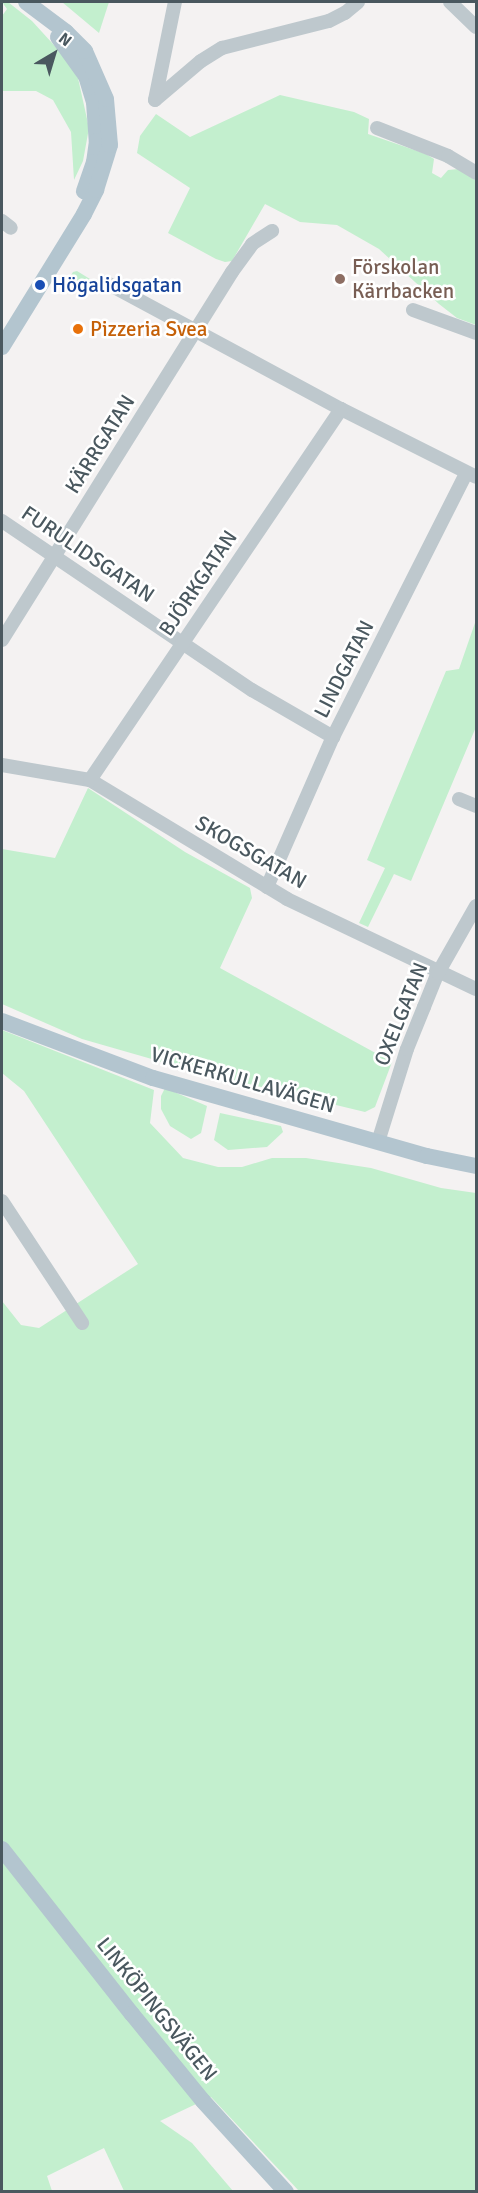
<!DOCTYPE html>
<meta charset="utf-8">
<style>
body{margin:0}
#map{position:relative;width:478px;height:2193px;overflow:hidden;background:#f4f2f2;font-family:Signika,sans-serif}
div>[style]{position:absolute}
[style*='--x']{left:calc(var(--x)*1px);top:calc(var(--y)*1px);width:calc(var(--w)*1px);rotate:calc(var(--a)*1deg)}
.green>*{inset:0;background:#c3efce}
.minor>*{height:14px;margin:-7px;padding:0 7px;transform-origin:7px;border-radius:7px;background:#bec8cd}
.major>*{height:16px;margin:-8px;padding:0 8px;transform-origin:8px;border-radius:8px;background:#b3c5cf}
.dots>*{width:16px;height:16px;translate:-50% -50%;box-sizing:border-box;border:3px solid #fff;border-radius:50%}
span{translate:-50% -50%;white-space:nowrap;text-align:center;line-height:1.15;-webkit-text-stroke:5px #fff;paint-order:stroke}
.education-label{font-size:21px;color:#785e54}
.left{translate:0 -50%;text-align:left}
.transit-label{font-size:21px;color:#164399}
.food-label{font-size:21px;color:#c56008}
.street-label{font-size:21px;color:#4a585f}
.frame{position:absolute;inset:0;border:3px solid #4a585f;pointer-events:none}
.north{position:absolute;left:24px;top:24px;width:60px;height:60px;-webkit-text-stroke:4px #fff;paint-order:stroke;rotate:38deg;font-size:16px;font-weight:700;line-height:24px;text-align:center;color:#4a585f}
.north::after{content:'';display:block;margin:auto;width:21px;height:27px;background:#4a585f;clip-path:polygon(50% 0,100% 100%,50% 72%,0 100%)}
</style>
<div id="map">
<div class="green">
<div style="clip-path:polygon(2px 2px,8px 2px,32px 21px,63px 55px,78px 78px,89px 128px,83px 161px,74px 180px,71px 132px,53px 100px,36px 91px,2px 91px,2px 16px,7px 9px)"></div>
<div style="clip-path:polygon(62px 2px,109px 2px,99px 33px)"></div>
<div style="clip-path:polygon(280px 95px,354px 112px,369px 119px,368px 134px,426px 154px,434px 159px,432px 173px,441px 178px,448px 170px,459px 169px,476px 181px,476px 325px,457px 318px,439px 304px,379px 249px,337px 225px,300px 222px,265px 204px,232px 261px,225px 262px,216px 259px,168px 233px,190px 188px,137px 153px,140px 136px,156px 114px,190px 137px)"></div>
<div style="clip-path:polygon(77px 271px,90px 279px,83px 290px,67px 282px,73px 272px)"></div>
<div style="clip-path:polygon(476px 620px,476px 727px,411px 881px,394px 874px,368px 927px,359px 923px,385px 868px,367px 860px,446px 671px,459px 669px)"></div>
<div style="clip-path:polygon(88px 788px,185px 852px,250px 888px,252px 898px,220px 968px,392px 1062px,375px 1107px,365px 1112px,190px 1070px,82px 1039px,2px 1004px,2px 849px,55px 858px)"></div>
<div style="clip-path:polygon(2px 1030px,154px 1090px,150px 1123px,183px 1158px,218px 1167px,242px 1167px,272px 1158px,306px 1158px,371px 1168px,441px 1188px,476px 1193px,476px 2191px,299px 2191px,211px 2097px,160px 2121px,192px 2143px,233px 2191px,124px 2191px,104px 2148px,47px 2176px,52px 2191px,2px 2191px,2px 1301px,21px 1325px,39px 1328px,138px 1264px,24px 1091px,2px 1073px)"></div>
<div style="clip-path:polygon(165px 1088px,207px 1106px,201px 1133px,191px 1139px,170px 1126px,161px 1109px,161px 1096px)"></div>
<div style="clip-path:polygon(220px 1113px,281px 1126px,283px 1132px,267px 1147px,228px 1150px,214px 1140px)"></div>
</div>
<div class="minor">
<div style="--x:450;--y:2;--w:36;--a:44"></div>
<div style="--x:155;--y:100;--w:60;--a:-40.3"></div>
<div style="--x:201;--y:61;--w:25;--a:-32"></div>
<div style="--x:222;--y:48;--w:110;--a:-14.2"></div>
<div style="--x:329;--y:21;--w:18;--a:-27"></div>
<div style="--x:345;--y:13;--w:17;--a:-40"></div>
<div style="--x:155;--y:100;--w:100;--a:-78.5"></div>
<div style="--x:377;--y:128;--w:76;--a:21.5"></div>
<div style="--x:448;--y:156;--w:33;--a:31"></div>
<div style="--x:2;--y:221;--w:11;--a:38"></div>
<div style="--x:105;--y:282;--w:268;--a:28.3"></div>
<div style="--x:341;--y:409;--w:151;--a:26.7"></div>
<div style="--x:413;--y:310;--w:67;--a:20.1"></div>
<div style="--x:2;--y:521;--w:302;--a:34.1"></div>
<div style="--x:252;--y:690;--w:94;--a:30.1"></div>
<div style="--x:2;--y:640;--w:434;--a:-58"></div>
<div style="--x:232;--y:272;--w:34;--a:-54"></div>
<div style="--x:252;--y:244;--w:24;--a:-33"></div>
<div style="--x:2;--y:765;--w:89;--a:9.7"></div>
<div style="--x:90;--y:780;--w:230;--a:31.1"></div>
<div style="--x:287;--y:899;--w:209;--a:25.5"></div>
<div style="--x:90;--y:780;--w:448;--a:-55.9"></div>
<div style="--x:459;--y:799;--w:18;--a:22"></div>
<div style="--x:267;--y:887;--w:164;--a:-66.3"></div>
<div style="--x:333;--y:737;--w:295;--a:-63.2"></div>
<div style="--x:378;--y:1142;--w:97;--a:-72.7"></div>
<div style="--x:407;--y:1049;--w:45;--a:-68"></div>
<div style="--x:424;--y:1007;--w:37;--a:-68"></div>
<div style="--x:438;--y:973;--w:77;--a:-60.4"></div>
<div style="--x:2;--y:1201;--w:146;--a:56.7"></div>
</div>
<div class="major">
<div style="--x:58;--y:37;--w:48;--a:54.3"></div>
<div style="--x:86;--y:76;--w:27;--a:73"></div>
<div style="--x:94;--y:102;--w:39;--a:86"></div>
<div style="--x:97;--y:141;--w:21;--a:98"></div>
<div style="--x:94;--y:162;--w:31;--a:109"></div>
<div style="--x:2;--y:347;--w:156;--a:-58.3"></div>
<div style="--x:84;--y:214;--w:27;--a:-63"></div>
<div style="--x:96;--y:190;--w:47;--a:-72.7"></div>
<div style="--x:110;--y:145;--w:46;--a:-95"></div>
<div style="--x:106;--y:99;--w:52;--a:-113.6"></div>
<div style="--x:85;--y:51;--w:27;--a:-135"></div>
<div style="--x:66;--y:32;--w:50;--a:-143.1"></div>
<div style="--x:2;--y:1021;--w:161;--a:20.7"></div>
<div style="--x:153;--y:1078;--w:285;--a:15.9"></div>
<div style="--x:427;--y:1156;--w:50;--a:11.5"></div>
<div style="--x:2;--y:1849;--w:210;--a:51.8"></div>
<div style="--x:132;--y:2014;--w:112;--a:50.8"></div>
<div style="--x:203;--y:2101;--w:123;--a:47.6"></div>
</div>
<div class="dots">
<div style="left:340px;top:279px;background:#8d6e63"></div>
<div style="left:40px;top:285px;background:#1a4fb4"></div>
<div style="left:78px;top:329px;background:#e8710a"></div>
</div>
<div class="education-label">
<span class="left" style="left:352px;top:279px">Förskolan<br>Kärrbacken</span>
</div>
<div class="transit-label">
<span class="left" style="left:52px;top:285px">Högalidsgatan</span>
</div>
<div class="food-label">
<span class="left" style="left:90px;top:329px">Pizzeria Svea</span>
</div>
<div class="street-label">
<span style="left:100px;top:444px;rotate:-58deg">KÄRRGATAN</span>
<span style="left:88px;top:554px;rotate:34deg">FURULIDSGATAN</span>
<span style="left:198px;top:583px;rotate:-56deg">BJÖRKGATAN</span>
<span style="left:344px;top:669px;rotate:-63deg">LINDGATAN</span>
<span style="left:251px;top:852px;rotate:30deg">SKOGSGATAN</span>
<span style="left:401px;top:1014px;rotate:-68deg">OXELGATAN</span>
<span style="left:243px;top:1080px;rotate:16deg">VICKERKULLAVÄGEN</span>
<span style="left:157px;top:2009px;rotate:51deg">LINKÖPINGSVÄGEN</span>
</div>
<div class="frame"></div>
<div class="north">N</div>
</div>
